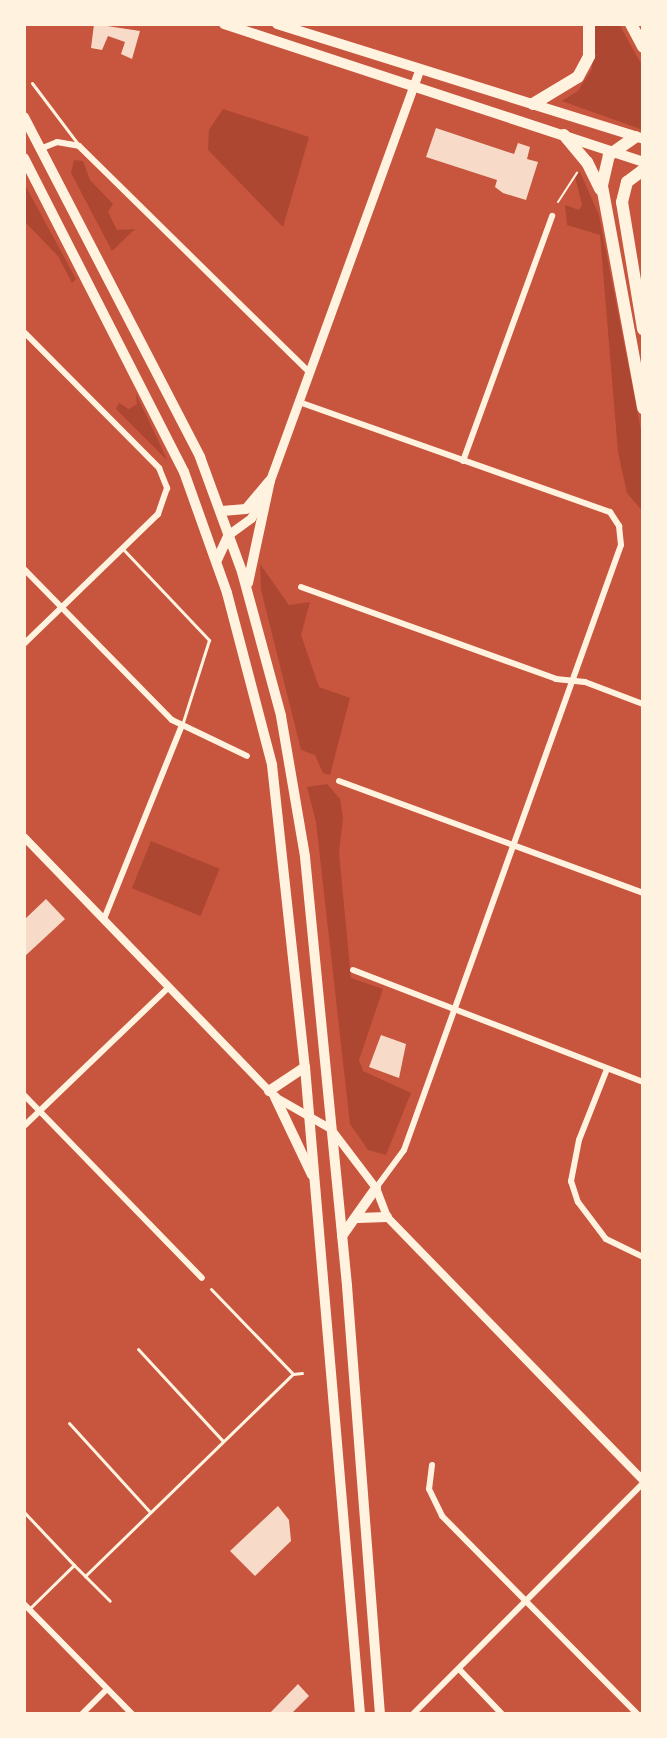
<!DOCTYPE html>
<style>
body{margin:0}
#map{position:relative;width:667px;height:1738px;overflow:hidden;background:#c8553d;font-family:"Golos Text",sans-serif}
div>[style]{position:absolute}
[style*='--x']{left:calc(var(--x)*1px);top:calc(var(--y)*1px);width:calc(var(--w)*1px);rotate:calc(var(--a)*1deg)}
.green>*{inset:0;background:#ae4732;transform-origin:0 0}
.building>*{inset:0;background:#f7dbc8}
.path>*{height:2px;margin:-1px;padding:0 1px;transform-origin:1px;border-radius:1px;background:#fff3e0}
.service>*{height:3px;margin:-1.5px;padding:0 1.5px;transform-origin:1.5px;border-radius:1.5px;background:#fff3e0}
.minor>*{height:6px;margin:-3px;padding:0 3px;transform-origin:3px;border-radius:3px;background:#fff3e0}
.tertiary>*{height:8px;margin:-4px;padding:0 4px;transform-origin:4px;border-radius:4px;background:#fff3e0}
.secondary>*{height:9px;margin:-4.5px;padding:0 4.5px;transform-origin:4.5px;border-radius:4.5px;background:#fff3e0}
.primary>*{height:10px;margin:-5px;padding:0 5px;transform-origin:5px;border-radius:5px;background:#fff3e0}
.motorway>*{height:12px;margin:-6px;padding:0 6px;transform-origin:6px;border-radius:6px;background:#fff3e0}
span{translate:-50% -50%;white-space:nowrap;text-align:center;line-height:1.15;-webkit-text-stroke:8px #fff3e0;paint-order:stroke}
.frame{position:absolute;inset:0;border:26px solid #fff3e0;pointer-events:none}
</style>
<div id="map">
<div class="green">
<div style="clip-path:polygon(595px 24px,619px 24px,643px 67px,643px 130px,562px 101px,578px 91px,592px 69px)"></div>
<div style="clip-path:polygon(223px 109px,309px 137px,283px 227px,208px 150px,209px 130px)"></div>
<div style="clip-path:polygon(74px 160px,83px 161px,90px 180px,113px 204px,108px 212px,117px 230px,135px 229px,112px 251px,71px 173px)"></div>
<div style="clip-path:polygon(580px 172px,599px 215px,643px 441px,643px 512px,627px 493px,618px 452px,600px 235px,567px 225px,565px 205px,579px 210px,582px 205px,575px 177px)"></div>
<div style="clip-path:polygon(24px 183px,76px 279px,72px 283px,58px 256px,24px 221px)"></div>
<div style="clip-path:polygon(136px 394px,166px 457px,167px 460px,116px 409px,119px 403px,129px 409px,137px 404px)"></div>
<div style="clip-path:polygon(260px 564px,289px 605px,310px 602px,301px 635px,319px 687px,350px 698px,330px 775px,323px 773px,315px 755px,301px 750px,261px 590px)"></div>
<div style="clip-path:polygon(327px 784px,340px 799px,343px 818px,339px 853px,351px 978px,383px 989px,359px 1060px,363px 1071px,411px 1093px,386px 1155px,368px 1150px,350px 1124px,316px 822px,307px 787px)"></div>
<div style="left:151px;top:841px;width:74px;height:51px;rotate:22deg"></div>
</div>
<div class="building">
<div style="clip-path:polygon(94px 24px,140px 31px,132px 59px,121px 54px,125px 42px,108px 36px,102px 50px,91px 48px)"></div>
<div style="clip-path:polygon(436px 128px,514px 154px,518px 143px,530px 147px,527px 159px,538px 162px,526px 200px,503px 193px,495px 187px,497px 180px,426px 157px)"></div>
<div style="clip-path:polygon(46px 899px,65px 919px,24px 957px,24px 920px)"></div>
<div style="clip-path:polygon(381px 1035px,406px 1044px,399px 1078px,369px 1067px)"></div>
<div style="clip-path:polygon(278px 1506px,289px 1520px,291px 1541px,255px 1576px,230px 1551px)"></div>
<div style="clip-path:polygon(298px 1684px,309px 1696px,291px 1714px,269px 1714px)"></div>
</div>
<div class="path">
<div style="--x:558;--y:202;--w:35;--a:-57"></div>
</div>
<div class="service">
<div style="--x:32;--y:83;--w:76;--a:53"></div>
<div style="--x:122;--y:548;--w:127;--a:46.6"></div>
<div style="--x:209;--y:640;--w:89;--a:107.6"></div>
<div style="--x:211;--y:1289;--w:118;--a:46"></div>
<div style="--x:138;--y:1349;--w:125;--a:47.3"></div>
<div style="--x:69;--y:1423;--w:119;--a:47.7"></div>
<div style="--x:24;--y:1512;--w:73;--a:46.7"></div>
<div style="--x:85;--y:1576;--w:35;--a:45"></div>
<div style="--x:29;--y:1609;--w:63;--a:-44.4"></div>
<div style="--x:74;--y:1565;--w:16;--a:45"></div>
<div style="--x:85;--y:1576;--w:290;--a:-44.2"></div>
<div style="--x:293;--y:1374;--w:9;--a:-6"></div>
</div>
<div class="minor">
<div style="--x:40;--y:149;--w:18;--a:-22"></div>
<div style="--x:57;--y:142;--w:22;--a:10"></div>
<div style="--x:79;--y:146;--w:322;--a:44.5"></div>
<div style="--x:24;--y:332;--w:192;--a:45.2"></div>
<div style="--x:159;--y:468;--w:22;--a:68"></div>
<div style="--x:167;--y:488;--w:28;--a:109"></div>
<div style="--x:158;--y:514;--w:187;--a:135.9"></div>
<div style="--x:299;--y:402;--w:330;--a:19.5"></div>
<div style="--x:610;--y:512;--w:17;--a:57"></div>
<div style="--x:619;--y:526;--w:19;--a:84"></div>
<div style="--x:621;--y:545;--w:643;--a:109.73"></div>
<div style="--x:404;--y:1150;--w:47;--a:126.4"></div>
<div style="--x:463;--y:461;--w:261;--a:-70"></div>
<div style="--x:24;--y:569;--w:211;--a:45.6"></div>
<div style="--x:172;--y:720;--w:83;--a:25.6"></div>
<div style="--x:301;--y:587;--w:271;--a:19.8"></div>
<div style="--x:556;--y:679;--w:29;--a:6"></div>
<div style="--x:585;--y:682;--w:62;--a:20.8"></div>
<div style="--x:339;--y:781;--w:324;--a:20.2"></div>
<div style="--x:104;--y:919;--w:209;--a:-68.1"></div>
<div style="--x:353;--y:970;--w:311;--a:21.1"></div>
<div style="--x:607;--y:1069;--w:76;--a:111.5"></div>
<div style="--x:579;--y:1140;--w:42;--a:101"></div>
<div style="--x:571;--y:1181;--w:22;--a:72"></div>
<div style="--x:578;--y:1202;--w:46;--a:52.9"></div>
<div style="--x:606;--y:1239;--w:41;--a:25.9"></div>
<div style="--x:24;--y:1095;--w:255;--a:45.8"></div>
<div style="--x:24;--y:1126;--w:201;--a:-43.8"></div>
<div style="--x:432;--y:1465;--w:24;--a:97"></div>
<div style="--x:429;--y:1489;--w:30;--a:64"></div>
<div style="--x:442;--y:1516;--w:278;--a:45.4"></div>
<div style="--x:24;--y:1604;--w:154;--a:45.5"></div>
<div style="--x:459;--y:1669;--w:62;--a:46.3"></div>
<div style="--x:82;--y:1714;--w:35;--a:-45"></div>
<div style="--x:413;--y:1714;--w:326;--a:-45.1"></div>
</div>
<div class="tertiary">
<div style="--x:24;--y:837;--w:361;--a:46"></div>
<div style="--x:275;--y:1097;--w:64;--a:29.7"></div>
<div style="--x:331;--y:1129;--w:74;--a:52.7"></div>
<div style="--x:376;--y:1188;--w:31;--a:69"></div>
<div style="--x:387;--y:1217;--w:367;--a:45.8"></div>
</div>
<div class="secondary">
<div style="--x:229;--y:534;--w:27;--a:-36"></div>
<div style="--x:251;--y:518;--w:42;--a:-63.4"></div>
<div style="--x:270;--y:480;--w:436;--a:-70"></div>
</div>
<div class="primary">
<div style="--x:224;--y:24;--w:441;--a:18.2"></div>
<div style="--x:277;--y:24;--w:384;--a:17.4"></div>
<div style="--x:24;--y:117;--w:383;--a:62.6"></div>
<div style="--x:200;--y:457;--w:122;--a:69.9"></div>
<div style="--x:242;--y:572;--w:149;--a:74.8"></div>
<div style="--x:281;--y:716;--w:143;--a:80.3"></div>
<div style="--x:305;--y:857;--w:431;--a:84.4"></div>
<div style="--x:347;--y:1286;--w:429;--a:85.6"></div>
<div style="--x:24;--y:158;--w:352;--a:63"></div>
<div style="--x:184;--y:472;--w:128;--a:70.4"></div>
<div style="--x:227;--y:593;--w:178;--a:75.3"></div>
<div style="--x:272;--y:765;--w:304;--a:83.8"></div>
<div style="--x:305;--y:1067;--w:649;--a:85.14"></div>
<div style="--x:222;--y:511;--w:24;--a:-5"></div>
<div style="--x:246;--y:509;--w:35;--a:-50"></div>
<div style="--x:217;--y:560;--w:29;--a:-65"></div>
<div style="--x:248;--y:583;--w:105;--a:-77.9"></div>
<div style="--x:269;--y:1091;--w:43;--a:-33.7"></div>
<div style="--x:275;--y:1097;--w:86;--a:64.6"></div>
<div style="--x:358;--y:1218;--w:29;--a:-2"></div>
<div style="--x:342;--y:1236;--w:59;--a:-54.7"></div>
</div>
<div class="motorway">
<div style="--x:631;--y:24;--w:26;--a:62"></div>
<div style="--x:533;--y:104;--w:52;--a:-31"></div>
<div style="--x:578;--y:77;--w:24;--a:-62"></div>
<div style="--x:589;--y:56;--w:32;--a:-90"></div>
<div style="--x:564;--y:135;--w:35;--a:50"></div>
<div style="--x:587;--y:162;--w:30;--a:64"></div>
<div style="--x:635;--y:137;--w:32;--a:145"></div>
<div style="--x:609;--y:155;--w:32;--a:103"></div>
<div style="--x:602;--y:186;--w:226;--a:79.5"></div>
<div style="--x:643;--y:170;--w:20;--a:143"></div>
<div style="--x:627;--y:182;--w:21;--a:104"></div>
<div style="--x:622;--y:202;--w:129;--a:80.6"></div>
</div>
<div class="frame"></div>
</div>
